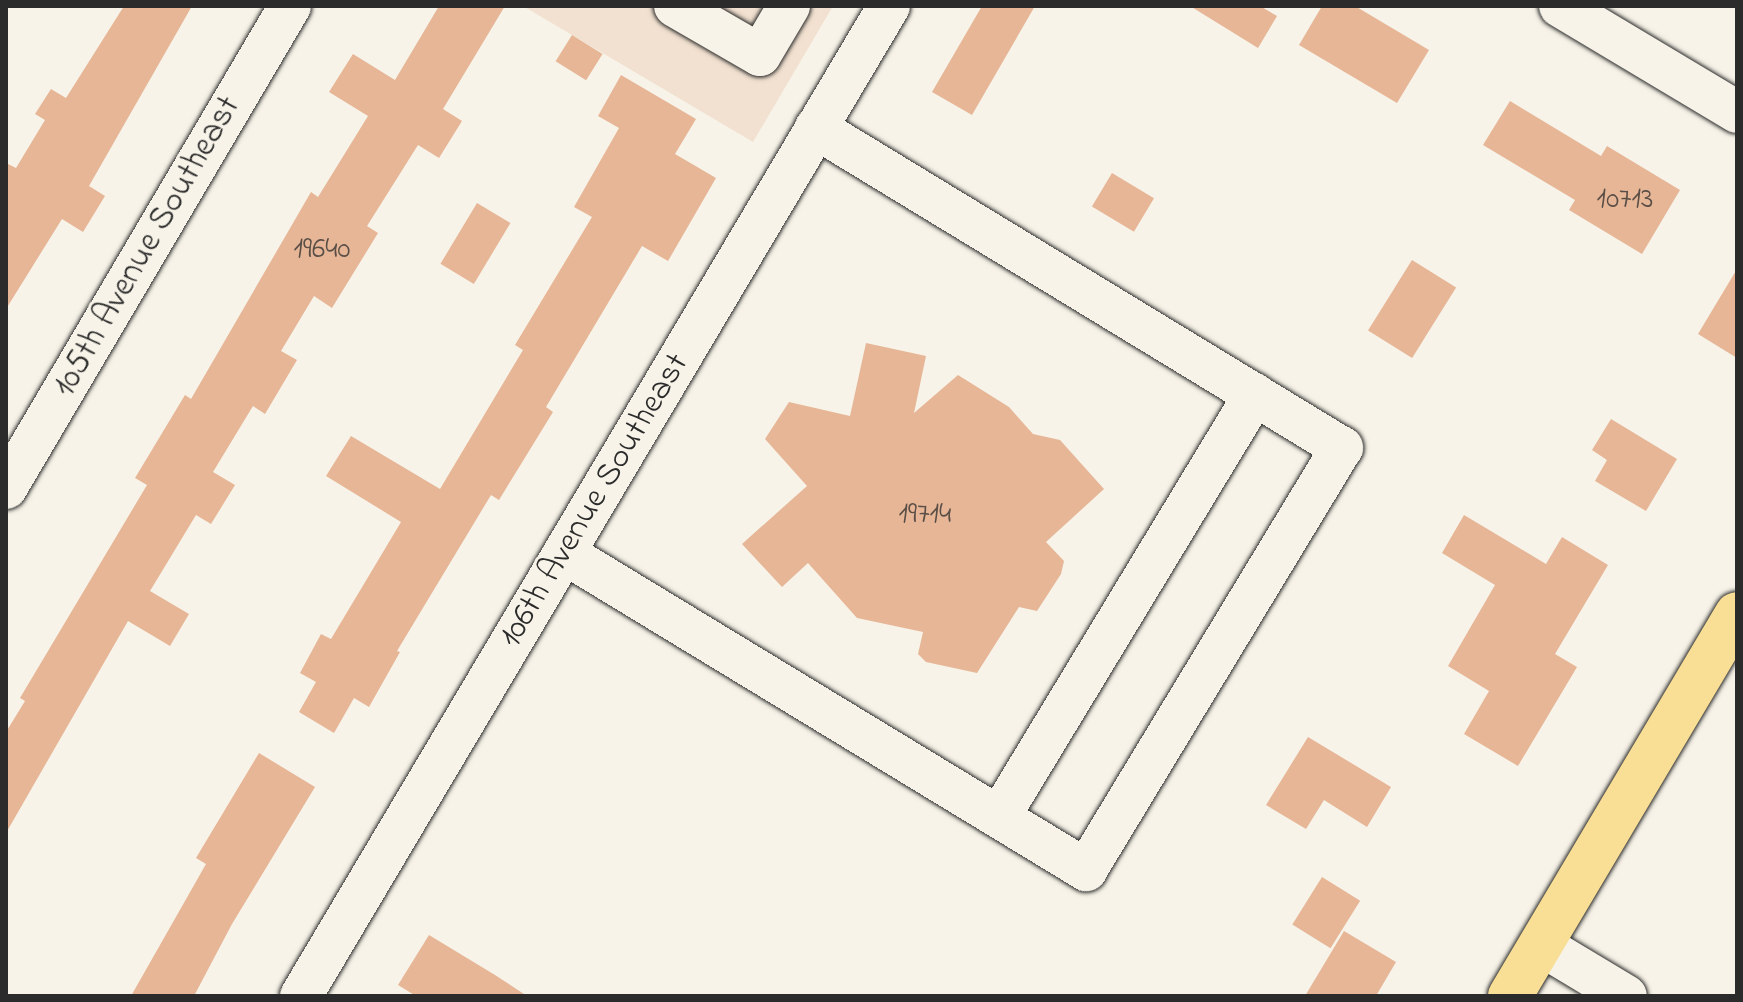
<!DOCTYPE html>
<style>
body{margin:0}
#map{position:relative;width:1743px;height:1002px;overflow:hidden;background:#f7f3e8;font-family:"Indie Flower",sans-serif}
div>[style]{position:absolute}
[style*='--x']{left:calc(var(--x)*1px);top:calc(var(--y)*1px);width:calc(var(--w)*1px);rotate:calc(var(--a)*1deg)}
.built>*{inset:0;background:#f2e1d0}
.building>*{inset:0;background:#e6b697;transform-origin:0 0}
.roads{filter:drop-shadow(0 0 2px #2b2b2b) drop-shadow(0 0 2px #2b2b2b)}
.minor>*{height:42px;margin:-21px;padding:0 21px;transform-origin:21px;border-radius:21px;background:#f7f3e8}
.major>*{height:44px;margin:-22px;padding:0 22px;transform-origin:22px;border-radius:22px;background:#f9df96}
span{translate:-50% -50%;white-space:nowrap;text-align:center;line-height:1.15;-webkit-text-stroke:6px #f7f3e8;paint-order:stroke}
.number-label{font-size:30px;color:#5a4e46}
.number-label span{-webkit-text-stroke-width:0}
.street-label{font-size:34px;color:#2b2b2b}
.frame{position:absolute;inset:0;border:8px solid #2b2b2b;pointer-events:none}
</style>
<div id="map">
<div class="built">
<div style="clip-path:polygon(523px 6px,833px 6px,753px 142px)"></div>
</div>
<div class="building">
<div style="clip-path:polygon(124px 6px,192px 6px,89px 186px,105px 196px,83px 232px,62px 219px,6px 309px,6px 163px,16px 168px,45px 120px,35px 114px,51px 89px,66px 98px)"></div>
<div style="clip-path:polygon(439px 6px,505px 6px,443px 109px,462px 121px,439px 158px,418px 145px,367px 226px,378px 233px,332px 308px,314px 296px,281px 351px,297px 360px,265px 414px,253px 406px,213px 472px,235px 485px,211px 524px,196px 515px,150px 591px,189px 614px,170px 646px,128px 621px,6px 833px,6px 732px,25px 701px,20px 698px,147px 485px,135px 478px,185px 395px,191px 399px,311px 192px,318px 197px,368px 116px,329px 92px,353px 54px,395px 80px)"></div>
<div style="clip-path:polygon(982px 6px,1035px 6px,972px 115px,932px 92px)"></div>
<div style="clip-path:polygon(1190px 6px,1260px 6px,1277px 16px,1258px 48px)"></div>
<div style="clip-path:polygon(1322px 6px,1355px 6px,1429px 50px,1397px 103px,1299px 45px)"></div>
<div style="left:572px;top:35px;width:36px;height:31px;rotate:32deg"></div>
<div style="clip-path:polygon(621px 75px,696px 119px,675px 154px,716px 178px,668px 261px,642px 246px,546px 407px,553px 412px,499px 500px,491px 495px,397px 651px,400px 652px,369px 707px,354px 698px,334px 733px,299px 712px,316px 682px,300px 673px,321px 634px,331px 639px,401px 522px,326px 476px,351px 436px,440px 489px,523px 350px,515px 345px,592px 217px,574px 207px,619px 128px,598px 116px)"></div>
<div style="clip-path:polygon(1510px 101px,1601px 156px,1607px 146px,1680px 190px,1642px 254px,1569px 210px,1575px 200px,1483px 145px)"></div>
<div style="left:1112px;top:173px;width:49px;height:39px;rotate:31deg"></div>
<div style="left:477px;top:203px;width:39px;height:71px;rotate:31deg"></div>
<div style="left:1412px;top:260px;width:52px;height:83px;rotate:32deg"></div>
<div style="clip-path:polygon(1737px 269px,1737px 358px,1698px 334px)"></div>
<div style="clip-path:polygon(866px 343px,926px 356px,914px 413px,958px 375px,1009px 407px,1033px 434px,1060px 440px,1104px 489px,1046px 542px,1064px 561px,1061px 574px,1037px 611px,1019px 607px,977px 673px,926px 662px,918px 654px,923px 632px,857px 618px,808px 563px,782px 587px,742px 544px,807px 486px,765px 439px,789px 402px,850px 416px)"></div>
<div style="clip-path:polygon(1611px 419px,1677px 459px,1646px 511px,1595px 481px,1607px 460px,1592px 450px)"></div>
<div style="clip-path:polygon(1464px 515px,1546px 564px,1562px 537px,1608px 565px,1555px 654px,1577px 667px,1518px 766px,1464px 734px,1489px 691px,1448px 666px,1495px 585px,1442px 553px)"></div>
<div style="clip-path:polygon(1308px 737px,1391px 787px,1367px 827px,1324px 800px,1306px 829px,1266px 805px)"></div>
<div style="clip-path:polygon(259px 753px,315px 787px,232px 924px,194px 996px,131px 996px,206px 864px,196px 858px)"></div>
<div style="left:1322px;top:877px;width:45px;height:56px;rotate:32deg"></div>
<div style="clip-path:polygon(1344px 931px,1396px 962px,1376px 996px,1305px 996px)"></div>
<div style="clip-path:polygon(429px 935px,495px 975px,527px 996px,416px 996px,398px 985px)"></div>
</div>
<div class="roads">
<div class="minor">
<div style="--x:675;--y:6;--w:98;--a:30"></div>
<div style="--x:760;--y:55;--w:57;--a:-59.4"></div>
<div style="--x:1560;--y:6;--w:206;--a:30.9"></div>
<div style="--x:6;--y:488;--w:559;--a:-59.49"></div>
<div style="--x:564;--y:553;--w:611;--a:31.27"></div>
<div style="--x:1086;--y:870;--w:494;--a:-58.8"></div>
<div style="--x:1342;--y:448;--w:616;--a:-148.69"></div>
<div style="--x:999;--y:817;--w:494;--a:-58.8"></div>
<div style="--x:1541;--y:945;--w:99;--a:31"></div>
<div style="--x:301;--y:996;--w:1151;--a:-59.29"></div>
</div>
<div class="major">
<div style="--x:1510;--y:996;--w:444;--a:-59.3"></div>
</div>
</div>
<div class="number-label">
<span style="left:1625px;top:200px">10713</span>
<span style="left:322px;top:250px">19640</span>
<span style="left:925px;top:515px">19714</span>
</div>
<div class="street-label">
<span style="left:148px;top:247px;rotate:-60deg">105th Avenue Southeast</span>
<span style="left:595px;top:501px;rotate:-59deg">106th Avenue Southeast</span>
</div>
<div class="frame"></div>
</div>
